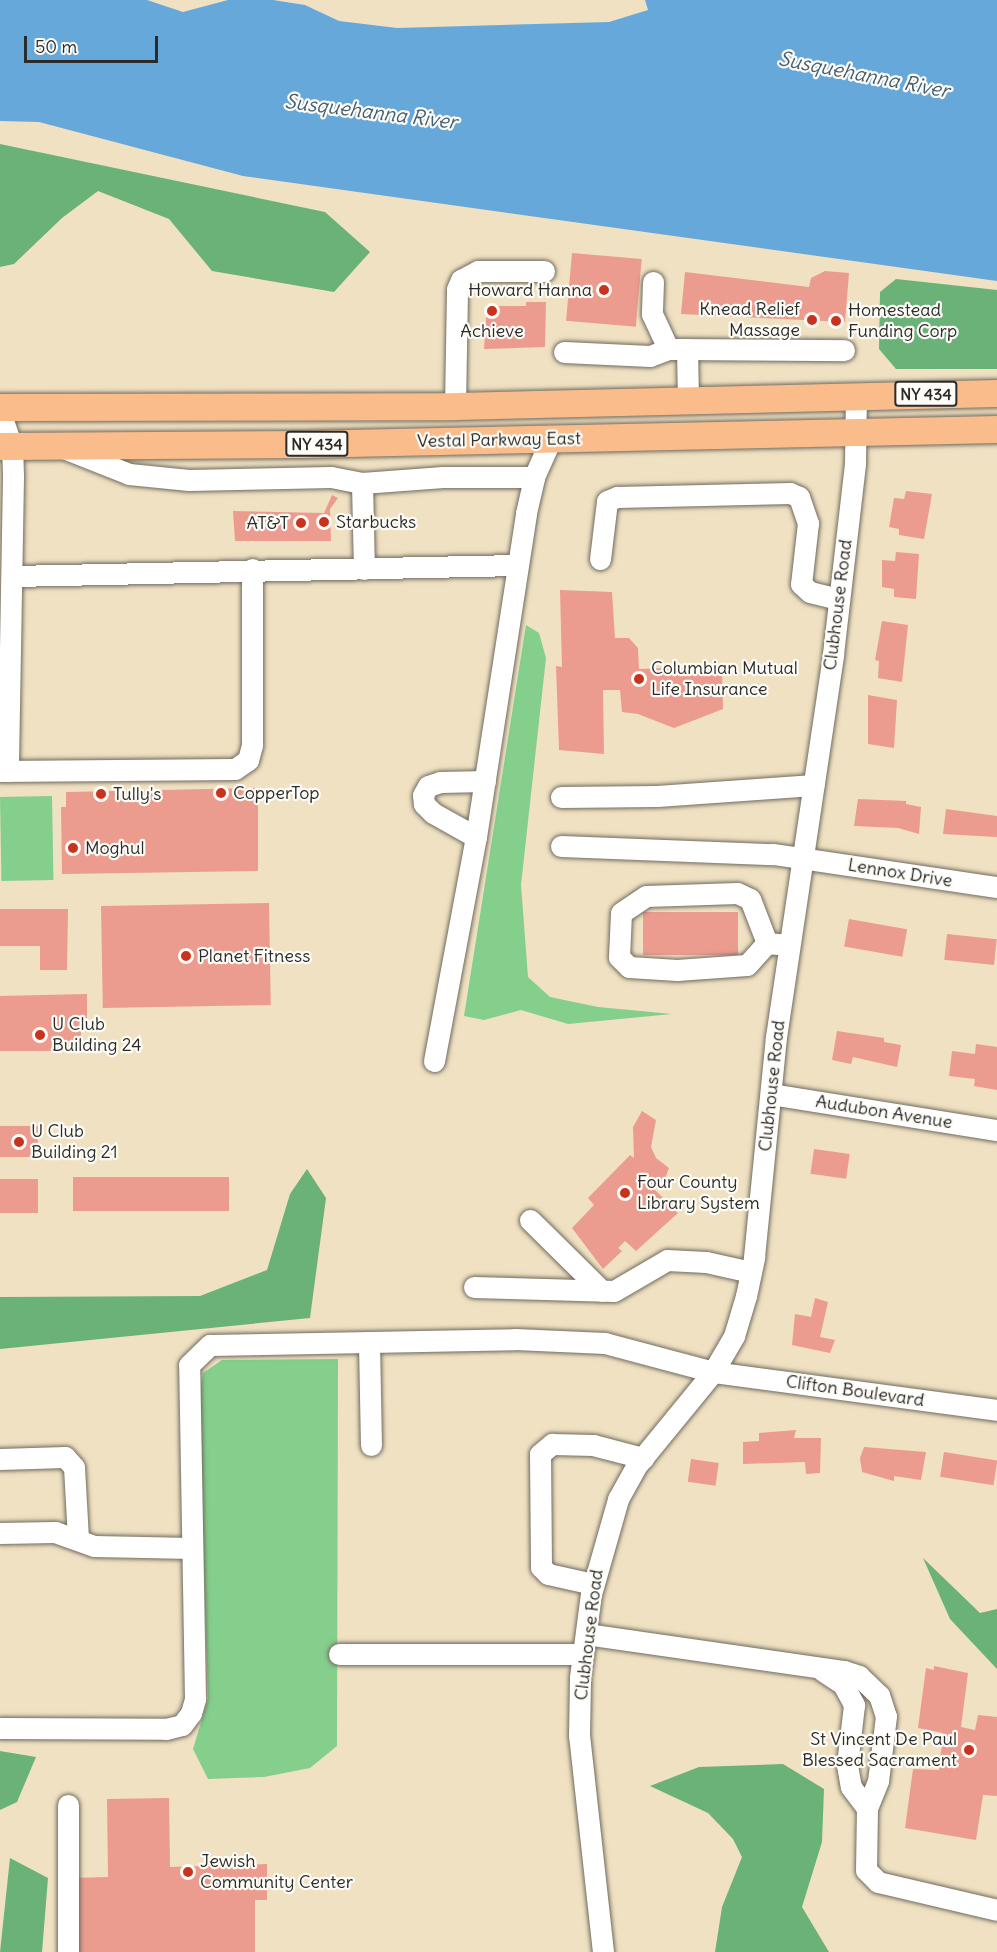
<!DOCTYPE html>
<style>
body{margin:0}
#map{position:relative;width:997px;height:1952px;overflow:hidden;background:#f0e1c2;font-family:Delius,sans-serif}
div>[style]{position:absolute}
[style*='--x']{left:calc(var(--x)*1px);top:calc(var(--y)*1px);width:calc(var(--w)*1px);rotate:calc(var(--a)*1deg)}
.green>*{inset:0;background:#84cf8c;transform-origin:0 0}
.forest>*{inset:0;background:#6bb278}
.water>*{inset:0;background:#67a8db}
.building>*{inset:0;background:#ec9b8f;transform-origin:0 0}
.roads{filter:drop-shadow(0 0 2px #706b60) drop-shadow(0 0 2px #706b60)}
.minor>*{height:21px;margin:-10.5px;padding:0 10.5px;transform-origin:10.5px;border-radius:10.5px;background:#fff}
.major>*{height:27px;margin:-13.5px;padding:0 13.5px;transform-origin:13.5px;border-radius:13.5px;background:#f9bc8a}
.dots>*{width:16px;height:16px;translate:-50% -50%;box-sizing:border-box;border:3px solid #fdfcf7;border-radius:50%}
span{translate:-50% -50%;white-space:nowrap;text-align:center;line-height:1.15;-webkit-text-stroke:4.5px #fdfcf7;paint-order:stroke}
.shield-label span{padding:2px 4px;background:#fdfcf7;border:2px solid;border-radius:4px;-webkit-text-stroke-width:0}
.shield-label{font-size:16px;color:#2b2b2b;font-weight:700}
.poi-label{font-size:18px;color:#2b2b2b}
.right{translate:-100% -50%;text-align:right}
.left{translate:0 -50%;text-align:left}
.street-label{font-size:18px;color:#2b2b2b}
.water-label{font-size:20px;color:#435d71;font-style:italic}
.scale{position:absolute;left:24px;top:36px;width:134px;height:27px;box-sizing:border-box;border:3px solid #2b2b2b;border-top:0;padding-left:8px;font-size:18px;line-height:21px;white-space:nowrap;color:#2b2b2b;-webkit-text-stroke:4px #fdfcf7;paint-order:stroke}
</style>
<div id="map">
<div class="green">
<div style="clip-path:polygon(526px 625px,539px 633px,546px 658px,521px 885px,528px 977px,550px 997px,598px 1007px,672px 1014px,568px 1024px,521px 1010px,484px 1020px,464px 1016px)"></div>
<div style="left:52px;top:796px;width:84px;height:52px;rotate:89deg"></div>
<div style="clip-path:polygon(338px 1359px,337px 1746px,310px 1768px,264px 1777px,208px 1779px,193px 1749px,208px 1699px,199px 1399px,203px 1373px,222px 1360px)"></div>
</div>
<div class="forest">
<div style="clip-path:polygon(0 144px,325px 212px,370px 252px,334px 292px,212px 271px,169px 219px,98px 191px,62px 218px,14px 264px,0 267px)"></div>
<div style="clip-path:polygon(896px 279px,997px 290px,997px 369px,896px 369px,879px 349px,880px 292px)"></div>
<div style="clip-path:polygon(307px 1169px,326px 1198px,310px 1318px,0 1349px,0 1297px,200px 1296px,267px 1270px,290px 1194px)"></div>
<div style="clip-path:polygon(923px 1558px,980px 1613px,997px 1609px,997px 1669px,950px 1619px)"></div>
<div style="clip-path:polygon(0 1751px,36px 1757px,17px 1802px,0 1810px)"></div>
<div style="clip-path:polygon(783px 1764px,824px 1789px,822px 1842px,802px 1907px,829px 1952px,715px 1952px,722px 1907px,742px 1857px,733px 1839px,708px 1813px,650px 1786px,699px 1767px)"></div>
<div style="clip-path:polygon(10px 1858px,48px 1878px,42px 1952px,0 1952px)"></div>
</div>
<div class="water">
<div style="clip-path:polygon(0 0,147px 0,183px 12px,228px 0,273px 0,305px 5px,339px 21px,397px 28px,609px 22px,648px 10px,645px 0,997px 0,997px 281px,243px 176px,39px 122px,0 121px)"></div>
</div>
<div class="building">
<div style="left:572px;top:253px;width:70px;height:68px;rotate:5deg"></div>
<div style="clip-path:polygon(825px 271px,849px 273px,845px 322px,681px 314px,685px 272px,809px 287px,811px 278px)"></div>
<div style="clip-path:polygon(526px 302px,546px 302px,545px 347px,484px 349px,487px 306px,526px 306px)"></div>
<div style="clip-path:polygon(906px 491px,932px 494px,924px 539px,899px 535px,899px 529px,889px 527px,894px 498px,904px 499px)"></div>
<div style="clip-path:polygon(332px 495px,338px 498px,330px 509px,331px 541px,235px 541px,233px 511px,324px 513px)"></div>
<div style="clip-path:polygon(896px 552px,919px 554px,916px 599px,894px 597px,894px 589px,882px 587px,882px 560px,895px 561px)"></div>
<div style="clip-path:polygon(560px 590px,612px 592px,615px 638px,629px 638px,638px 648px,639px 669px,722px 666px,723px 709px,674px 728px,638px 714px,622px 712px,620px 690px,603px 690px,604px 754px,559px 750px,556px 666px,562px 667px)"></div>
<div style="clip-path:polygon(882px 621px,908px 625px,902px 682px,878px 678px,879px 661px,875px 660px)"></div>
<div style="clip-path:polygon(868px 695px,897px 700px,894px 748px,868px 744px)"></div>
<div style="clip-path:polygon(258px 788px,258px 871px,62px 874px,61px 807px,66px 807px,66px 792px)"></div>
<div style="clip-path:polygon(858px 799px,906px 801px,906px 804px,921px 807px,919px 834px,898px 828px,854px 826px)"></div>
<div style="clip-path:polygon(946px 809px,997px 816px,997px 837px,943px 834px)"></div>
<div style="left:269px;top:903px;width:102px;height:168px;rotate:89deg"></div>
<div style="clip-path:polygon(0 909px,68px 909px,67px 970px,40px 970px,40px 946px,0 946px)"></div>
<div style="left:738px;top:912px;width:43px;height:95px;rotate:90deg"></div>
<div style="left:849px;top:919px;width:59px;height:28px;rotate:10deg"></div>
<div style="left:947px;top:934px;width:50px;height:26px;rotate:6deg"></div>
<div style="clip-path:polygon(87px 994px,87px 1018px,81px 1018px,81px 1051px,0 1051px,0 996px)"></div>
<div style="clip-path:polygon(837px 1031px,884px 1038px,884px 1042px,901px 1045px,897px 1067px,853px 1057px,851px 1064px,832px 1060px)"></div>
<div style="clip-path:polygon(976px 1044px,997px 1047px,997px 1090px,974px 1086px,975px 1079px,949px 1076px,952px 1051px,975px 1054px)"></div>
<div style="clip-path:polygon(642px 1111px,656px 1120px,651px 1147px,656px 1158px,669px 1168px,665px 1179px,652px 1187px,678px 1213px,636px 1251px,625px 1241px,618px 1248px,622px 1251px,603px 1269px,572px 1228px,594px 1205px,588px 1198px,630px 1155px,634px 1158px,633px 1127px)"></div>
<div style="left:0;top:1126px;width:38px;height:31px"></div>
<div style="left:814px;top:1149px;width:36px;height:25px;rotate:8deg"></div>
<div style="left:229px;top:1177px;width:34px;height:156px;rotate:90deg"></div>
<div style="left:0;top:1179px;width:38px;height:34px"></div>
<div style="clip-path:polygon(815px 1298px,828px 1302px,820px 1337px,835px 1340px,830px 1353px,792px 1345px,795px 1314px,811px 1317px)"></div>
<div style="clip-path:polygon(796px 1430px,794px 1438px,821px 1438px,820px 1473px,806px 1474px,805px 1462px,743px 1464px,743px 1442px,759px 1441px,759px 1433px)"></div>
<div style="clip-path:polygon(864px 1447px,926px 1452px,921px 1480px,894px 1476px,894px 1481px,862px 1472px,860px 1458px)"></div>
<div style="left:944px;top:1452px;width:54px;height:25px;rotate:9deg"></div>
<div style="left:691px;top:1459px;width:28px;height:23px;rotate:8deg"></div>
<div style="clip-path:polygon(934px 1666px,968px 1673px,961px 1727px,975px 1730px,978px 1715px,997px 1717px,997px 1796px,983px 1795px,976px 1840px,905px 1828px,913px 1769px,939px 1770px,943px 1733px,918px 1728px,926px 1668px,934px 1670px)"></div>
<div style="clip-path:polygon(169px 1798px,170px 1867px,267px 1864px,267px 1900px,255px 1900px,255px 1952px,72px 1952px,70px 1878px,108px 1877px,107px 1799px)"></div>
</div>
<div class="roads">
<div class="minor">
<div style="--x:653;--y:282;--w:32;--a:92"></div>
<div style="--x:652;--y:314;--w:38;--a:65"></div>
<div style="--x:564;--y:352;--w:86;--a:2.7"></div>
<div style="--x:650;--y:356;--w:19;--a:-21"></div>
<div style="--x:668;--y:349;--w:19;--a:0"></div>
<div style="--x:688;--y:400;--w:51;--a:-91.1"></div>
<div style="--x:687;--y:349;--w:157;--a:0.4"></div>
<div style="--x:455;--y:406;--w:117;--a:-89"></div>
<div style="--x:457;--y:289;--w:10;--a:-66"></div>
<div style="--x:461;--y:280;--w:19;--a:-28"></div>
<div style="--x:478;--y:271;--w:66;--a:0"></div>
<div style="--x:0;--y:412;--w:36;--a:71"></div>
<div style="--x:12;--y:446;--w:31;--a:88"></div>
<div style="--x:13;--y:477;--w:294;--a:91"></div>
<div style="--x:66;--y:449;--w:68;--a:21.6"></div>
<div style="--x:129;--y:474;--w:60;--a:5.7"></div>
<div style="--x:189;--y:480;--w:142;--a:-1.2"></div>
<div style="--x:331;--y:477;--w:32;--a:11"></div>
<div style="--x:362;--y:483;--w:81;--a:-4.2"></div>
<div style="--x:443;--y:477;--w:91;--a:0"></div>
<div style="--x:362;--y:483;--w:86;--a:88.7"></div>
<div style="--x:600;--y:559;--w:58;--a:-83.1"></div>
<div style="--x:607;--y:501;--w:11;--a:-22"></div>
<div style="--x:617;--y:497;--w:173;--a:-1.3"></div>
<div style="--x:790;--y:493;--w:10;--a:24"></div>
<div style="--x:799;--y:497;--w:28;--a:71"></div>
<div style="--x:808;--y:523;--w:61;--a:96.5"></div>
<div style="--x:801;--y:584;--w:12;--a:42"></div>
<div style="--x:810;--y:592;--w:30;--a:14"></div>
<div style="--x:13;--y:576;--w:504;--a:-1.25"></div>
<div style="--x:0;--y:771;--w:235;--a:-0.5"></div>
<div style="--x:235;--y:769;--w:16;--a:-35"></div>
<div style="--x:248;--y:760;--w:16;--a:-75"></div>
<div style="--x:252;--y:745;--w:176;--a:-90"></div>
<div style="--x:561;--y:797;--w:96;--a:-0.6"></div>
<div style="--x:657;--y:796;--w:157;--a:-4"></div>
<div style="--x:476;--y:837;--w:49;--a:-150.8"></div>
<div style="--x:433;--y:813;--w:13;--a:-135"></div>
<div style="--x:424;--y:804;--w:9;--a:-96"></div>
<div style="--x:423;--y:795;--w:10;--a:-61"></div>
<div style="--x:428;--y:786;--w:13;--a:-18"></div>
<div style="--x:440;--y:782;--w:45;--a:-1.3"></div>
<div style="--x:561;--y:846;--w:212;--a:2.2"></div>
<div style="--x:773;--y:854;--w:226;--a:8.4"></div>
<div style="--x:767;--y:943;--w:47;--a:-111.1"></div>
<div style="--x:750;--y:899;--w:14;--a:-155"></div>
<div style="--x:737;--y:893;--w:91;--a:178.1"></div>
<div style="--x:646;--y:896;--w:30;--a:146"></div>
<div style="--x:621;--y:913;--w:44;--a:92.6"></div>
<div style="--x:619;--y:957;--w:14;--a:45"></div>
<div style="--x:629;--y:967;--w:48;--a:3.6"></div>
<div style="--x:677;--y:970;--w:70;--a:-4.1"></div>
<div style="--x:747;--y:965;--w:30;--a:-48"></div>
<div style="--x:767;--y:943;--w:22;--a:5"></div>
<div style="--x:434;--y:1061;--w:228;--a:-79.4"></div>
<div style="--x:476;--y:837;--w:328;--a:-81.2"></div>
<div style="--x:526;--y:513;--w:37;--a:-77"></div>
<div style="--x:534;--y:477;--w:42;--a:-65.9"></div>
<div style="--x:771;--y:1094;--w:229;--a:9.1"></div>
<div style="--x:530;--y:1220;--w:101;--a:44.6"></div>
<div style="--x:474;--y:1287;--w:140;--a:1.6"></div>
<div style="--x:614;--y:1291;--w:61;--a:-30.3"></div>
<div style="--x:667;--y:1260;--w:39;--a:3"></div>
<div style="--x:706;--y:1262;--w:46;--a:12.5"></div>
<div style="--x:369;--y:1342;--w:103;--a:88.9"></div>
<div style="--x:0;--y:1459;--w:65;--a:-1.8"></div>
<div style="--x:65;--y:1457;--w:13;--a:48"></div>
<div style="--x:74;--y:1467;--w:72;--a:86.8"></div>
<div style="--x:0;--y:1533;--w:55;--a:-1"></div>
<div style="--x:55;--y:1532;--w:41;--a:19.7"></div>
<div style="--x:94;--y:1546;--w:98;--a:1.2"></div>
<div style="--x:593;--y:1584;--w:46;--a:-167.5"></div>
<div style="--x:548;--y:1574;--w:10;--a:-135"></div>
<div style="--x:541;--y:1567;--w:113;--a:-90.5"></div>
<div style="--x:540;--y:1454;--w:16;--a:-40"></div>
<div style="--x:552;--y:1444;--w:41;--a:1.4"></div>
<div style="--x:593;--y:1445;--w:52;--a:14.6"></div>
<div style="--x:586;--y:1634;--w:261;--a:8.2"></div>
<div style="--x:844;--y:1671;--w:16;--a:18"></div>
<div style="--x:859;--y:1676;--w:28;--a:44"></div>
<div style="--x:879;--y:1695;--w:22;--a:72"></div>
<div style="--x:886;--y:1716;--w:65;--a:97"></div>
<div style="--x:878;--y:1781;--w:29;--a:112"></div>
<div style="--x:867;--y:1808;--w:62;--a:90.9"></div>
<div style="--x:866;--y:1870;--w:17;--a:45"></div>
<div style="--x:878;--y:1882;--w:122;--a:13.2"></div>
<div style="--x:339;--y:1654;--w:244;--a:0"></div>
<div style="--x:823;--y:1671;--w:24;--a:33"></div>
<div style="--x:843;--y:1684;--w:24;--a:62"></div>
<div style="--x:854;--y:1705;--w:60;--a:96.7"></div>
<div style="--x:847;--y:1765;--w:22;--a:80"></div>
<div style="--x:851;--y:1787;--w:26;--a:53"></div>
<div style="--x:0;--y:1728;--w:166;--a:0.3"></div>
<div style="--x:166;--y:1729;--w:16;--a:-14"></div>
<div style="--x:182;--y:1725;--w:15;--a:-53"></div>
<div style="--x:191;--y:1713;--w:15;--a:-74"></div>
<div style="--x:195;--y:1699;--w:334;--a:-91"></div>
<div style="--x:189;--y:1365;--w:29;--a:-44"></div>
<div style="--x:210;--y:1345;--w:305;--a:-1.1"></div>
<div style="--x:515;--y:1339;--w:90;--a:2.5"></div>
<div style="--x:605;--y:1343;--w:112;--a:15"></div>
<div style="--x:713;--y:1372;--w:287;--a:7.6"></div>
<div style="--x:68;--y:1805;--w:147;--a:90"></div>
<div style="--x:603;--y:1952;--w:217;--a:-96.3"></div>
<div style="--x:579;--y:1736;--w:59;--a:-89"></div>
<div style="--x:580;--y:1677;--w:84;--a:-82.5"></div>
<div style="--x:591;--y:1594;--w:99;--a:-74.1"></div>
<div style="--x:618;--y:1499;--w:38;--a:-61"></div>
<div style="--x:636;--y:1466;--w:122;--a:-50.7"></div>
<div style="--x:713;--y:1372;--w:42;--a:-59.7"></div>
<div style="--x:734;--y:1336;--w:42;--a:-73.3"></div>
<div style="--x:746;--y:1296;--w:40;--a:-78"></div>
<div style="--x:754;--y:1257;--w:221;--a:-84.3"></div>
<div style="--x:776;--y:1037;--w:387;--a:-81.5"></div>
<div style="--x:833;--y:654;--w:192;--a:-83.4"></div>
<div style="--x:855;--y:463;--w:68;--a:-89.2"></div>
</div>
<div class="major">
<div style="--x:0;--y:407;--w:455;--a:-0.1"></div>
<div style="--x:455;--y:406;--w:542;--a:-1.37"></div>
<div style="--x:0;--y:446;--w:302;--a:-0.4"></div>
<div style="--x:302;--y:444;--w:695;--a:-1.24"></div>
</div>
</div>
<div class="dots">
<div style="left:604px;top:290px;background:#c8321e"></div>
<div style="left:492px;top:311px;background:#c8321e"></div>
<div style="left:812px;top:320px;background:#c8321e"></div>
<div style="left:836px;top:321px;background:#c8321e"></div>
<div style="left:324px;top:522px;background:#c8321e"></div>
<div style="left:301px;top:523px;background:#c8321e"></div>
<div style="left:639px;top:679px;background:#c8321e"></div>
<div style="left:221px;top:793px;background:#c8321e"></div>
<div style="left:101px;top:794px;background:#c8321e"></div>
<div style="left:73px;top:848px;background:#c8321e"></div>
<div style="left:186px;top:956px;background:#c8321e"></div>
<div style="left:40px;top:1035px;background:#c8321e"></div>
<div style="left:19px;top:1142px;background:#c8321e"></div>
<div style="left:625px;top:1193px;background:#c8321e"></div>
<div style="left:969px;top:1750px;background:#c8321e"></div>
<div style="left:188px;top:1872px;background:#c8321e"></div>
</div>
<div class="shield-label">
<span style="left:926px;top:394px">NY 434</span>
<span style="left:317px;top:444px">NY 434</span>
</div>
<div class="poi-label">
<span class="right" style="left:592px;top:290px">Howard Hanna</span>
<span class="right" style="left:800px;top:320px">Knead Relief<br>Massage</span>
<span class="left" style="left:848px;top:321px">Homestead<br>Funding Corp</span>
<span style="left:492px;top:331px">Achieve</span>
<span class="left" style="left:336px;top:522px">Starbucks</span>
<span class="right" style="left:289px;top:523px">AT&amp;T</span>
<span class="left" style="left:651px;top:679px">Columbian Mutual<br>Life Insurance</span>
<span class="left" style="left:233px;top:793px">CopperTop</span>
<span class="left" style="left:113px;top:794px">Tully's</span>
<span class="left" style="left:85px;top:848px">Moghul</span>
<span class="left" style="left:198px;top:956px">Planet Fitness</span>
<span class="left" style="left:52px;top:1035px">U Club<br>Building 24</span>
<span class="left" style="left:31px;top:1142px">U Club<br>Building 21</span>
<span class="left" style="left:637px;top:1193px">Four County<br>Library System</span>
<span class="right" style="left:957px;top:1750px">St Vincent De Paul<br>Blessed Sacrament</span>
<span class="left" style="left:200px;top:1872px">Jewish<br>Community Center</span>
</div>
<div class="street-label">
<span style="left:499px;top:440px;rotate:-1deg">Vestal Parkway East</span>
<span style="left:838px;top:605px;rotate:-83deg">Clubhouse Road</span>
<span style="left:900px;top:873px;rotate:9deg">Lennox Drive</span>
<span style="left:772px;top:1086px;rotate:-84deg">Clubhouse Road</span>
<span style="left:884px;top:1112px;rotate:9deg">Audubon Avenue</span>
<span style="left:855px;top:1391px;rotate:8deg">Clifton Boulevard</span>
<span style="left:589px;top:1635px;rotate:-83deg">Clubhouse Road</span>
</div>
<div class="water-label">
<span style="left:864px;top:74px;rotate:11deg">Susquehanna River</span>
<span style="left:371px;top:111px;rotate:7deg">Susquehanna River</span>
</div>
<div class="scale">50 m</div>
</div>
